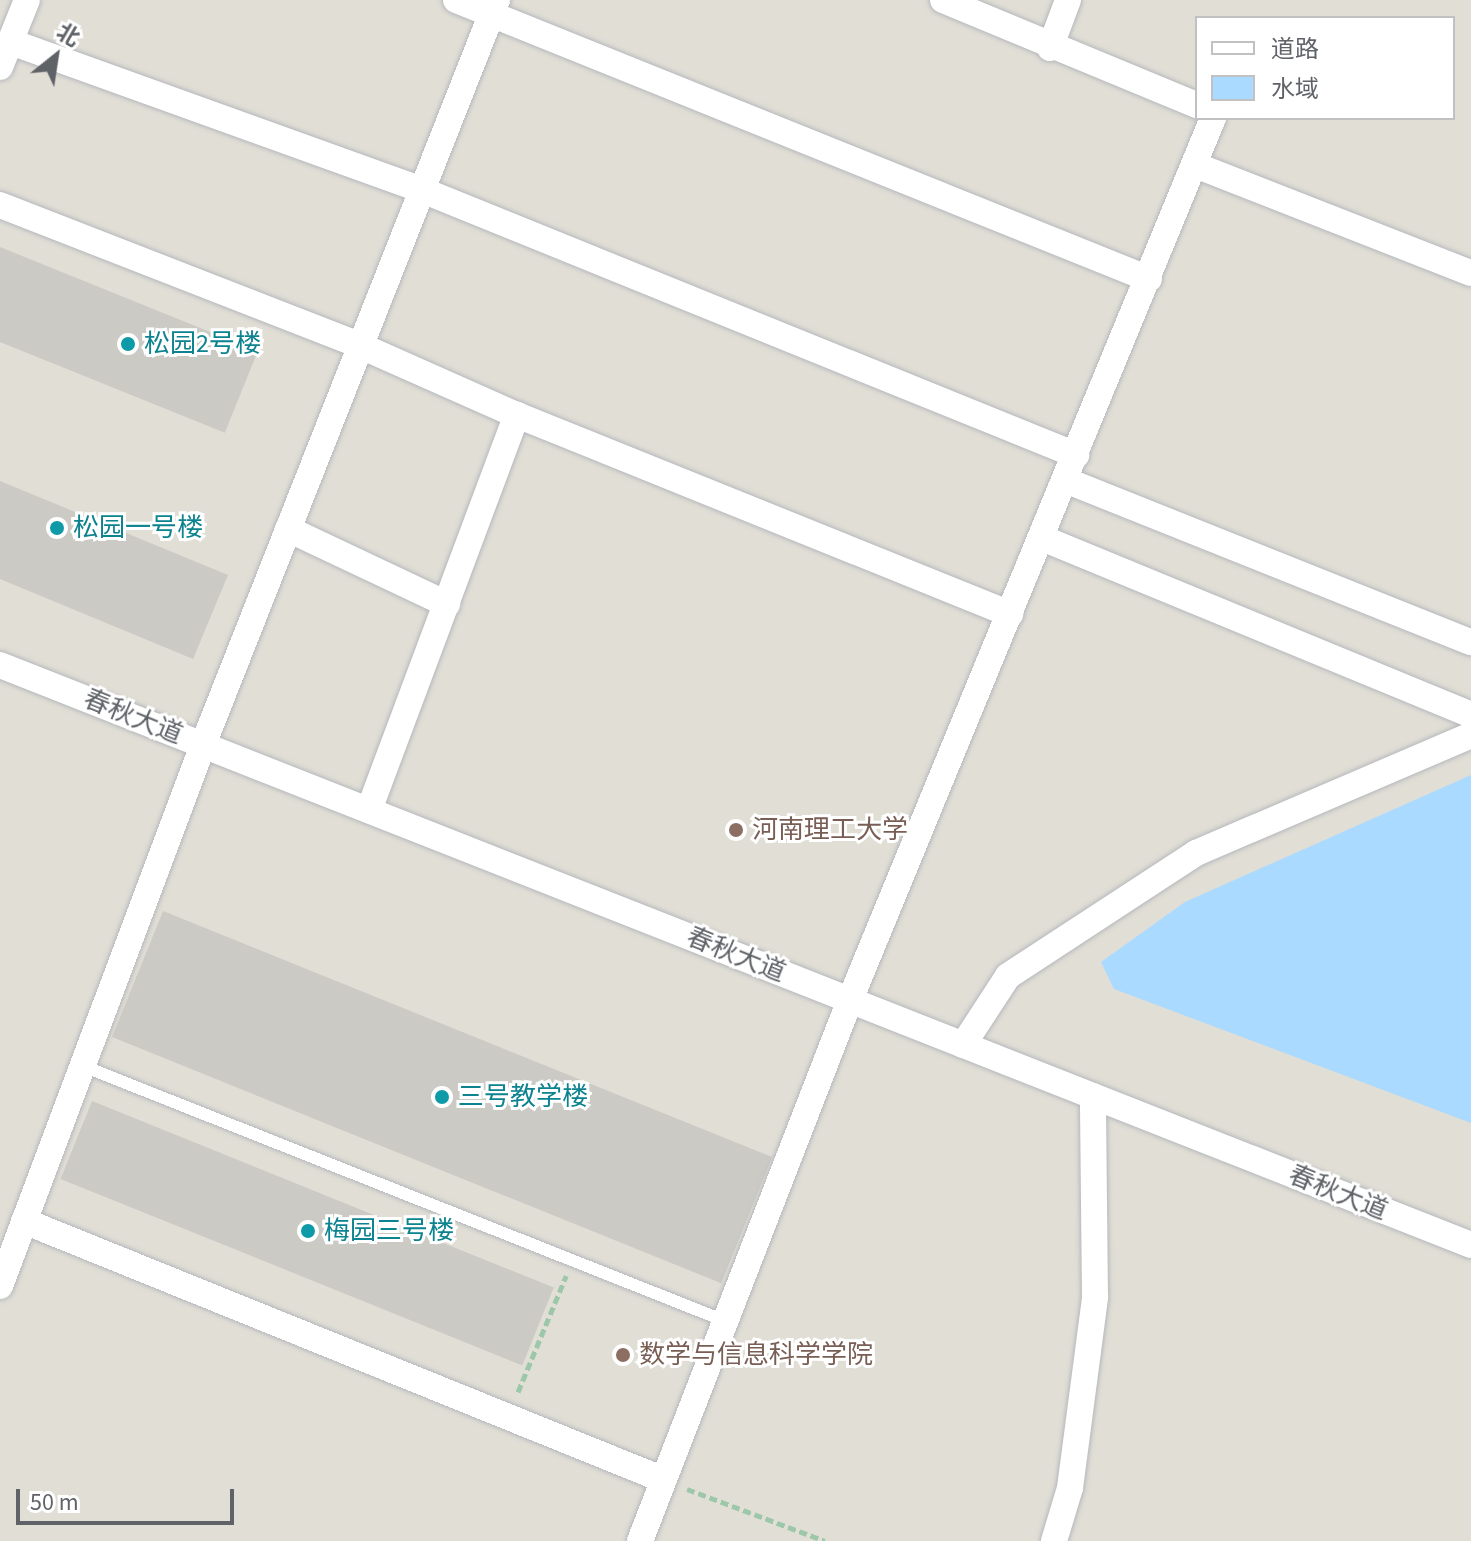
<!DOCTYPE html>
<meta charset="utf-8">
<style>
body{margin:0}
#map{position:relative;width:1471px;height:1541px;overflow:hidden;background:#f1efe8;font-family:"Source Sans 3","Noto Sans SC",sans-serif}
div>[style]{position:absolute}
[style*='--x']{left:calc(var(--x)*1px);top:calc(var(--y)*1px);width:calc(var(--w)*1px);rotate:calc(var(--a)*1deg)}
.education>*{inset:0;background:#e1ded6}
.water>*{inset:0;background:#aadaff}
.building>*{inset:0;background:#cccac5;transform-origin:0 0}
.path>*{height:5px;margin-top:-2.5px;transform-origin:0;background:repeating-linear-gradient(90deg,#9cc7a9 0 8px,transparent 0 12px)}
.roads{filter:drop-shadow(0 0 2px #b5b8bc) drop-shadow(0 0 2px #b5b8bc)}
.lane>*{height:12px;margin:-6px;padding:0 6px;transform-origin:6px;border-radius:6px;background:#fff}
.street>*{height:26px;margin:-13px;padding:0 13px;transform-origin:13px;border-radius:13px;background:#fff}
.dots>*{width:22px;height:22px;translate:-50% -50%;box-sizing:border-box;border:4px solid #fff;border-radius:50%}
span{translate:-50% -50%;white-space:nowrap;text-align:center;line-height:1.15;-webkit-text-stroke:6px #fff;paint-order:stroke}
.culture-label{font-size:26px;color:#0d838f}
.left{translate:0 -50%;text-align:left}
.street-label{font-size:26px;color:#5f6368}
.education-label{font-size:26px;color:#785e54}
.legend{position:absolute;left:1195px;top:16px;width:260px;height:104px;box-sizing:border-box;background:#fff;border:2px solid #bfc1c3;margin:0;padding:10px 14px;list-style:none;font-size:24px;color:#5f6368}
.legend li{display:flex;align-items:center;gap:16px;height:40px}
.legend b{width:40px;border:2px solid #bfc1c3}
.north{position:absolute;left:16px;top:16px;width:80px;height:80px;-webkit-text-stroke:6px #fff;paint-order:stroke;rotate:30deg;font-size:22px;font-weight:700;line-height:32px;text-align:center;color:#5f6368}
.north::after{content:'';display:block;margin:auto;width:28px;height:36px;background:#5f6368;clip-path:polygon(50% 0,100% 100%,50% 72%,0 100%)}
.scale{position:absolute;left:16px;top:1489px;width:218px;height:36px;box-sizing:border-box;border:4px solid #5f6368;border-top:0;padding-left:10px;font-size:24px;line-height:28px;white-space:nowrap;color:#5f6368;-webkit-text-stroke:6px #fff;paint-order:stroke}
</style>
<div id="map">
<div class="education">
<div style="clip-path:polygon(evenodd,0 0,1471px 0,1471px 1541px,0 1541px,0 0,1197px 18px,1453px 18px,1453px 118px,1197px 118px,1197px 18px)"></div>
</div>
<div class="water">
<div style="clip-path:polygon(1471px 775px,1471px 1123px,1114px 989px,1101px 962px,1185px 902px)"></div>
</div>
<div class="building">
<div style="left:0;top:247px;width:278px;height:88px;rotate:22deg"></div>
<div style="clip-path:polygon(0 481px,228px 575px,193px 659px,0 579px)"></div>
<div style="left:163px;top:911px;width:657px;height:136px;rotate:22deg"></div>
<div style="left:92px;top:1101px;width:498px;height:84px;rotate:22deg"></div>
</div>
<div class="path">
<div style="--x:518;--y:1392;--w:126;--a:-67.5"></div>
<div style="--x:687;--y:1489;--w:147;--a:20.6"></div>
</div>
<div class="roads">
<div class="lane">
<div style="--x:83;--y:1066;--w:691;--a:21.66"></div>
</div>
<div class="street">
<div style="--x:456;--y:0;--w:747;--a:21.93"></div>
<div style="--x:943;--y:0;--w:275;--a:22.5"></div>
<div style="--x:11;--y:42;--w:437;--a:19.8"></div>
<div style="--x:422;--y:190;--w:706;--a:22.06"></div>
<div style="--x:1050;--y:48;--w:51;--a:-69.4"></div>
<div style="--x:0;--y:67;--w:72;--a:-68.1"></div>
<div style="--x:1195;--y:165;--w:296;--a:21.4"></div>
<div style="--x:0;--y:205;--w:388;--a:21.3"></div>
<div style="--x:361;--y:346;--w:171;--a:23.9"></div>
<div style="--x:517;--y:415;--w:532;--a:21.98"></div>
<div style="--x:1065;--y:480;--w:437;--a:21.8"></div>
<div style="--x:288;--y:529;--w:176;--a:25.3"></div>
<div style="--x:1042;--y:538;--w:464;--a:22.4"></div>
<div style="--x:0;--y:665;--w:1581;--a:21.52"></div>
<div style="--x:369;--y:810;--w:422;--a:-69.5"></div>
<div style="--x:963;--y:1045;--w:82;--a:-56.9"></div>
<div style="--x:1008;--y:976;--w:225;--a:-33.2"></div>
<div style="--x:1196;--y:853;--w:299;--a:-23.2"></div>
<div style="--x:24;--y:1221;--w:690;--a:22.03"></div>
<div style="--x:0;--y:1286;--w:578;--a:-69.43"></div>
<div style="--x:203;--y:745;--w:801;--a:-68.46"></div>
<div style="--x:640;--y:1541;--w:580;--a:-68.79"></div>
<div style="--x:850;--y:1000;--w:954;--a:-67.63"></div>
<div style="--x:1054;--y:1541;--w:55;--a:-73.2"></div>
<div style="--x:1070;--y:1488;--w:193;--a:-82.5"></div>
<div style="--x:1095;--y:1297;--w:201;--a:-90.6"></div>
</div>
</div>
<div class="dots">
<div style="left:128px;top:344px;background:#0f9aa8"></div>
<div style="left:57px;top:528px;background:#0f9aa8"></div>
<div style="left:736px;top:830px;background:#8d6e63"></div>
<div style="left:442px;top:1097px;background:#0f9aa8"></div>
<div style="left:308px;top:1231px;background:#0f9aa8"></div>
<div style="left:623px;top:1355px;background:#8d6e63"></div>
</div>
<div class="culture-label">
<span class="left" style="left:144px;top:344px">松园2号楼</span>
<span class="left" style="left:73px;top:528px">松园一号楼</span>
<span class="left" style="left:458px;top:1097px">三号教学楼</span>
<span class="left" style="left:324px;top:1231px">梅园三号楼</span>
</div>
<div class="street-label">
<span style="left:133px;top:717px;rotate:22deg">春秋大道</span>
<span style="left:736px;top:955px;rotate:22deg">春秋大道</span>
<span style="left:1338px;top:1193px;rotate:22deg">春秋大道</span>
</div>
<div class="education-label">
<span class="left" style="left:752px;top:830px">河南理工大学</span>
<span class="left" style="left:639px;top:1355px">数学与信息科学学院</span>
</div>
<ul class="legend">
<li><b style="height:10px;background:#fff"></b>道路</li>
<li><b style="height:22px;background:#aadaff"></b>水域</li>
</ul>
<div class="north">北</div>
<div class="scale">50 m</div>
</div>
